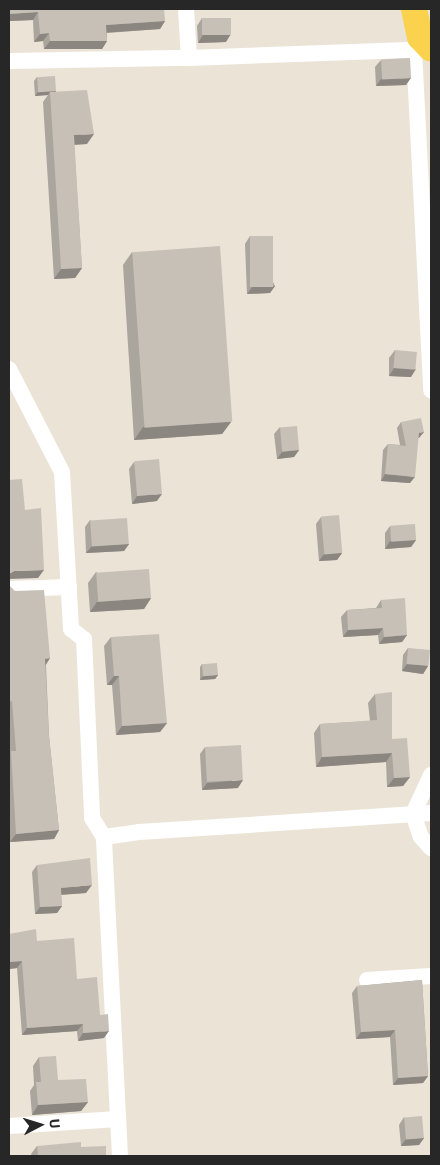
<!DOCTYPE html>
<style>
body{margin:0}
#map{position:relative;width:440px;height:1165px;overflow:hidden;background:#ece3d7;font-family:"Exo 2",sans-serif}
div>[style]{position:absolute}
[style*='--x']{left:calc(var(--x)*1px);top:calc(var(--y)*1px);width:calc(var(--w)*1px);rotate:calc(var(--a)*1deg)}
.minor>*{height:16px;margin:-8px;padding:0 8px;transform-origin:8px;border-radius:8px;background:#fff}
.primary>*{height:26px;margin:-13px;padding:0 13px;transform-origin:13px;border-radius:13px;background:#fbd24d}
.wall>*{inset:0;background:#aaa59d}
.shaded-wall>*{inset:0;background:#8b8680}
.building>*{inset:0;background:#c6c0b7;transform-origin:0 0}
span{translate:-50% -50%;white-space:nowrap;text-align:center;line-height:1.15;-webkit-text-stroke:4.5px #fff;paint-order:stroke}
.frame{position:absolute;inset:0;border:10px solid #272727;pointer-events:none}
.north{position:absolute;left:15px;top:1100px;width:50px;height:50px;-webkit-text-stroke:4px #fff;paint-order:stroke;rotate:85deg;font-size:14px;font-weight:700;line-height:20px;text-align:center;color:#272727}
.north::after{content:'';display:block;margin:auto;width:18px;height:22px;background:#272727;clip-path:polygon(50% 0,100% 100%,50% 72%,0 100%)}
</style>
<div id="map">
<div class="minor">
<div style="--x:186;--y:9;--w:49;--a:86.5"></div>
<div style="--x:414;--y:50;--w:341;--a:87.1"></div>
<div style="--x:9;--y:61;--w:180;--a:-1"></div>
<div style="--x:189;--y:58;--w:240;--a:-2.1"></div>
<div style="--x:9;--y:369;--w:116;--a:62.8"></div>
<div style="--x:62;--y:472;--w:157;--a:86.7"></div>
<div style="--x:71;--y:629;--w:16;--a:38"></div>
<div style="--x:84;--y:639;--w:179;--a:87.4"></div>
<div style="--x:92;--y:818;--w:22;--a:58"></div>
<div style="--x:9;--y:589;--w:60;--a:-1.9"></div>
<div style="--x:431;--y:775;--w:43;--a:114.8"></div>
<div style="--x:413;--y:814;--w:24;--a:71"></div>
<div style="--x:421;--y:837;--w:15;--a:48"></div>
<div style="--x:367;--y:980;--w:64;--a:-3.6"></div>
<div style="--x:9;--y:1126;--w:109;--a:-3.7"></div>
<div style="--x:120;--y:1156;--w:319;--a:-92.9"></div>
<div style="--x:104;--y:837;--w:35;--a:-8"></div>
<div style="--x:139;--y:832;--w:293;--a:-3.7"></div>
</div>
<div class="primary">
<div style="--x:414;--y:9;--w:29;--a:78"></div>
<div style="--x:420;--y:37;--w:16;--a:47"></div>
</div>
<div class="wall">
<div style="clip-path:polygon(9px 9px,165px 21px,160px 29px,107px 33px,107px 41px,102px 49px,44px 49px,43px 41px,34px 42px,33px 20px,9px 21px)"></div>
<div style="clip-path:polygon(202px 18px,226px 42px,198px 43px,197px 26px)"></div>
<div style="clip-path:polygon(381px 60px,406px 85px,376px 86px,375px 67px)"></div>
<div style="clip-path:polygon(37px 77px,56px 91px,56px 92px,87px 144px,74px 145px,82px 268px,75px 278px,54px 279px,43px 102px,48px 95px,35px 96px,34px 81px)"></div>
<div style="clip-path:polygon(250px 236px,275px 286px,270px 293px,247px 294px,245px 244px)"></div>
<div style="clip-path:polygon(132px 252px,231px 422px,222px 434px,134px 440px,123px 265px)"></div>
<div style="clip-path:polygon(395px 350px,411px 377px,389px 376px,389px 358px)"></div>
<div style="clip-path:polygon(401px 422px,424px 432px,418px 438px,410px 483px,381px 481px,383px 450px,388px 444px,400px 445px,397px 428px)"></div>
<div style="clip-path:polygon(280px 427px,299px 450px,294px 457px,277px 459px,274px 434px)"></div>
<div style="clip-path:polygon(134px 462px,157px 501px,132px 504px,129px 469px)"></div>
<div style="clip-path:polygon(321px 517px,342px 553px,337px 560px,319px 561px,316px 524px)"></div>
<div style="clip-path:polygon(90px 520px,129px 544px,124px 551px,86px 553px,85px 527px)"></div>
<div style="clip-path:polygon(390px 526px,416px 540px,411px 547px,385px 549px,385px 533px)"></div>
<div style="clip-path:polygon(96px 572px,151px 598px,144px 609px,90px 612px,88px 583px)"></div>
<div style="clip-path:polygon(9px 585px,50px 658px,46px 665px,49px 736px,59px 830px,54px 839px,10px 842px,9px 821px)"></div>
<div style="clip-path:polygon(381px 600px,407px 635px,402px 642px,379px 644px,378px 635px,343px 637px,341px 617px,347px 610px,376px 608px)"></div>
<div style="clip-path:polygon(111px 637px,167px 723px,160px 732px,116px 735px,112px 685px,107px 685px,104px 646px)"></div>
<div style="clip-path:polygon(408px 648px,428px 666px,423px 674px,402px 671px,403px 655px)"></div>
<div style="clip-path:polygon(202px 664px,218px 675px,215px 679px,200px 680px,200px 667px)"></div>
<div style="clip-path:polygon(375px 694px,392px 739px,410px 777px,403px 786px,387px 787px,386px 762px,316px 767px,314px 733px,320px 724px,370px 721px,368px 703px)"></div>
<div style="clip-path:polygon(205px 747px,238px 788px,202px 790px,200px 754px)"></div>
<div style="clip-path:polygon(37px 865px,86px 893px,61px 895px,62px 906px,57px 913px,35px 914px,32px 872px)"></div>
<div style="clip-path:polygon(9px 934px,37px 941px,77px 979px,100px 1015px,104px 1038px,78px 1041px,77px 1031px,22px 1035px,17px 968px,9px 969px)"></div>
<div style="clip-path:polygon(422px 980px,428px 1076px,423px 1083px,393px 1085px,390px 1037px,356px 1039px,352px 993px,357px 986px)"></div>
<div style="clip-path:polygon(39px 1057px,58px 1080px,88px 1102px,81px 1111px,32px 1115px,30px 1091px,34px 1085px,33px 1066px)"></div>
<div style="clip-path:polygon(404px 1117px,424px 1138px,419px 1145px,401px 1146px,399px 1125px)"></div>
<div style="clip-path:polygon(37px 1146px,81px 1147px,106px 1156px,32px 1156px,31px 1154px)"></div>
</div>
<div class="shaded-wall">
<div style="clip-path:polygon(38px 12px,33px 20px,9px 21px,9px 14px)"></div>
<div style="clip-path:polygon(165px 21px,160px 29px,100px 33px,106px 25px)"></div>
<div style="clip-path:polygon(49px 33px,43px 41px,34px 42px,40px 34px)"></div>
<div style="clip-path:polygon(231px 34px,226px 42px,198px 43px,203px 35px)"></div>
<div style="clip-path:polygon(50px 41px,107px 41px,102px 49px,44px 49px)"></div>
<div style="clip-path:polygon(411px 78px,406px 85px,376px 86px,381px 79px)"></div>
<div style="clip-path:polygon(56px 91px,54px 95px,50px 92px,48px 95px,35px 96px,38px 92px)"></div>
<div style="clip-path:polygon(94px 134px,87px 144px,67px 145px,74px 135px)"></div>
<div style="clip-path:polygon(82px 268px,75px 278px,54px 279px,61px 269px)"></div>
<div style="clip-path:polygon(275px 286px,270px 293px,247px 294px,252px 287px)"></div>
<div style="clip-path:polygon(394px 368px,416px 369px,411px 377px,389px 376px)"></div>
<div style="clip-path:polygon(231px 422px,222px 434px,134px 440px,143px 427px)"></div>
<div style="clip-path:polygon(424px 432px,419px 438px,414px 439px,419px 433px)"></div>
<div style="clip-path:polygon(299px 450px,294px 457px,277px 459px,282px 452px)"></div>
<div style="clip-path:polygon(385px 474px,415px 477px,410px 483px,381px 481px)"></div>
<div style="clip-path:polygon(162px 494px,157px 501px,132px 504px,137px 496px)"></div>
<div style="clip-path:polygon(416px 540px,411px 547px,385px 549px,390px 541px)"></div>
<div style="clip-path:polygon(129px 544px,124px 551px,86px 553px,92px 546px)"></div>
<div style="clip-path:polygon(342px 553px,337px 560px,319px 561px,324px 554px)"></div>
<div style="clip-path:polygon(44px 570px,38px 578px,9px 579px,9px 574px,14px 571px)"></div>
<div style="clip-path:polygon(151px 598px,144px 609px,90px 612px,97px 602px)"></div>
<div style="clip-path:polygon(383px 628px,378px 635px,343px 637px,348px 630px)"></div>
<div style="clip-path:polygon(407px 635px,402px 642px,379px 644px,384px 637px)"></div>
<div style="clip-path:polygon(50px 658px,44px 667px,45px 659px)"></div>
<div style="clip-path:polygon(407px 664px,428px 666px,423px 674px,402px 671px)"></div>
<div style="clip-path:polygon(218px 675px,215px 679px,200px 680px,203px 676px)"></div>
<div style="clip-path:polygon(114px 676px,119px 676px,112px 685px,107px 685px)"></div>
<div style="clip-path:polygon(167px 723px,160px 732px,116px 735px,122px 726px)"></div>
<div style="clip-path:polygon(392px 753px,386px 762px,316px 767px,322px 757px)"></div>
<div style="clip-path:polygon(410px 777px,403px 786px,387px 787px,394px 778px)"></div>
<div style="clip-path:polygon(243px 780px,238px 788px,202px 790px,207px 783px)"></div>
<div style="clip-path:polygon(59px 830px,54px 839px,10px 842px,16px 834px)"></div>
<div style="clip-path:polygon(92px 885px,86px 893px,56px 895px,61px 888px)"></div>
<div style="clip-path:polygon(62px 906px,57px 913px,35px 914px,40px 907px)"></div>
<div style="clip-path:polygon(22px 961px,17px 968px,9px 969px,9px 962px)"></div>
<div style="clip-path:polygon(83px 1024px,77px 1031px,22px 1035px,27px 1028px)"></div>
<div style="clip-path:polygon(395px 1030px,390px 1037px,356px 1039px,361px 1032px)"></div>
<div style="clip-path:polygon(109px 1031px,104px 1038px,78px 1041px,83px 1033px)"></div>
<div style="clip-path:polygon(428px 1076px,423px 1083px,393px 1085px,398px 1078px)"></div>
<div style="clip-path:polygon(88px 1102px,81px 1111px,32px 1115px,38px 1105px)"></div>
<div style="clip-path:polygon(424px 1138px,419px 1145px,401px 1146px,406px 1139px)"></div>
</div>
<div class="building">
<div style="clip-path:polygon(9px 9px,164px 9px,165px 21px,106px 25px,107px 41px,50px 41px,49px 33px,40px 34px,38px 12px,9px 14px)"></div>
<div style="left:202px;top:18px;width:29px;height:17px"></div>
<div style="left:410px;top:58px;width:20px;height:29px;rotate:87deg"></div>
<div style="left:55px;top:76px;width:15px;height:18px;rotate:86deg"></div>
<div style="clip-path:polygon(87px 90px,94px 134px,74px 135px,82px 268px,61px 269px,50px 92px)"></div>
<div style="left:250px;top:236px;width:23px;height:51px"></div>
<div style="left:220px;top:246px;width:176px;height:88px;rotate:86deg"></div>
<div style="left:395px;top:350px;width:22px;height:18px;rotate:5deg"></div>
<div style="clip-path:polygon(421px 418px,424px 432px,419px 433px,415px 477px,385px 474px,388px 444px,406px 446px,401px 422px)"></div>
<div style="left:297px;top:426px;width:24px;height:17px;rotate:85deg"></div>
<div style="left:159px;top:459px;width:35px;height:25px;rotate:85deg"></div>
<div style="clip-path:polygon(22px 479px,25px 510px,41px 508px,44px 570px,14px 571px,9px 574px,9px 480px)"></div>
<div style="left:339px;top:515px;width:38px;height:18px;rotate:85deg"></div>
<div style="left:127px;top:518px;width:26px;height:37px;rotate:86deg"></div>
<div style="left:415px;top:524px;width:16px;height:25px;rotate:86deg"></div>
<div style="left:149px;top:569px;width:29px;height:53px;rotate:86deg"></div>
<div style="clip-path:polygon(9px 585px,15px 591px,44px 590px,50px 658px,45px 659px,49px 736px,59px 830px,16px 834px,11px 751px,16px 751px,12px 701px,9px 702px)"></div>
<div style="clip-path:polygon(405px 598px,407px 635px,384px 637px,383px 628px,348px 630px,347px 610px,382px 608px,381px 600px)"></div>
<div style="clip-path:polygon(159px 634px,167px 723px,122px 726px,119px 676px,114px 676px,111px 637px)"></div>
<div style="left:408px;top:648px;width:22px;height:16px;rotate:5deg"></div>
<div style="left:217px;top:663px;width:12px;height:15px;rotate:85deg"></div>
<div style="clip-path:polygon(392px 692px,392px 739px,407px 738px,410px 777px,394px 778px,392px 753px,322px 757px,320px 724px,377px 720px,375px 694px)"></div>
<div style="left:241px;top:745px;width:35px;height:36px;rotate:87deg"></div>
<div style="clip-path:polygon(90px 858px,92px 885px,61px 888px,62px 906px,40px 907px,37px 865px)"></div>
<div style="clip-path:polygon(36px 929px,37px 941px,74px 938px,77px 979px,97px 977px,100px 1015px,108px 1014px,109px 1031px,83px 1033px,83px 1024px,27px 1028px,22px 961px,9px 962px,9px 934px)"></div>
<div style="clip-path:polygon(422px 980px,428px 1076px,398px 1078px,395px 1030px,361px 1032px,357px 986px)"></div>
<div style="clip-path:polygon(56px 1056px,58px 1080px,86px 1079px,88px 1102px,38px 1105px,36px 1082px,41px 1082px,39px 1057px)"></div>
<div style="left:422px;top:1116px;width:22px;height:18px;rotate:85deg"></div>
<div style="clip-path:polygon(81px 1142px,81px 1147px,106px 1146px,106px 1156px,38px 1156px,37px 1146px)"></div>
</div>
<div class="frame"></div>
<div class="north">U</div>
</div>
